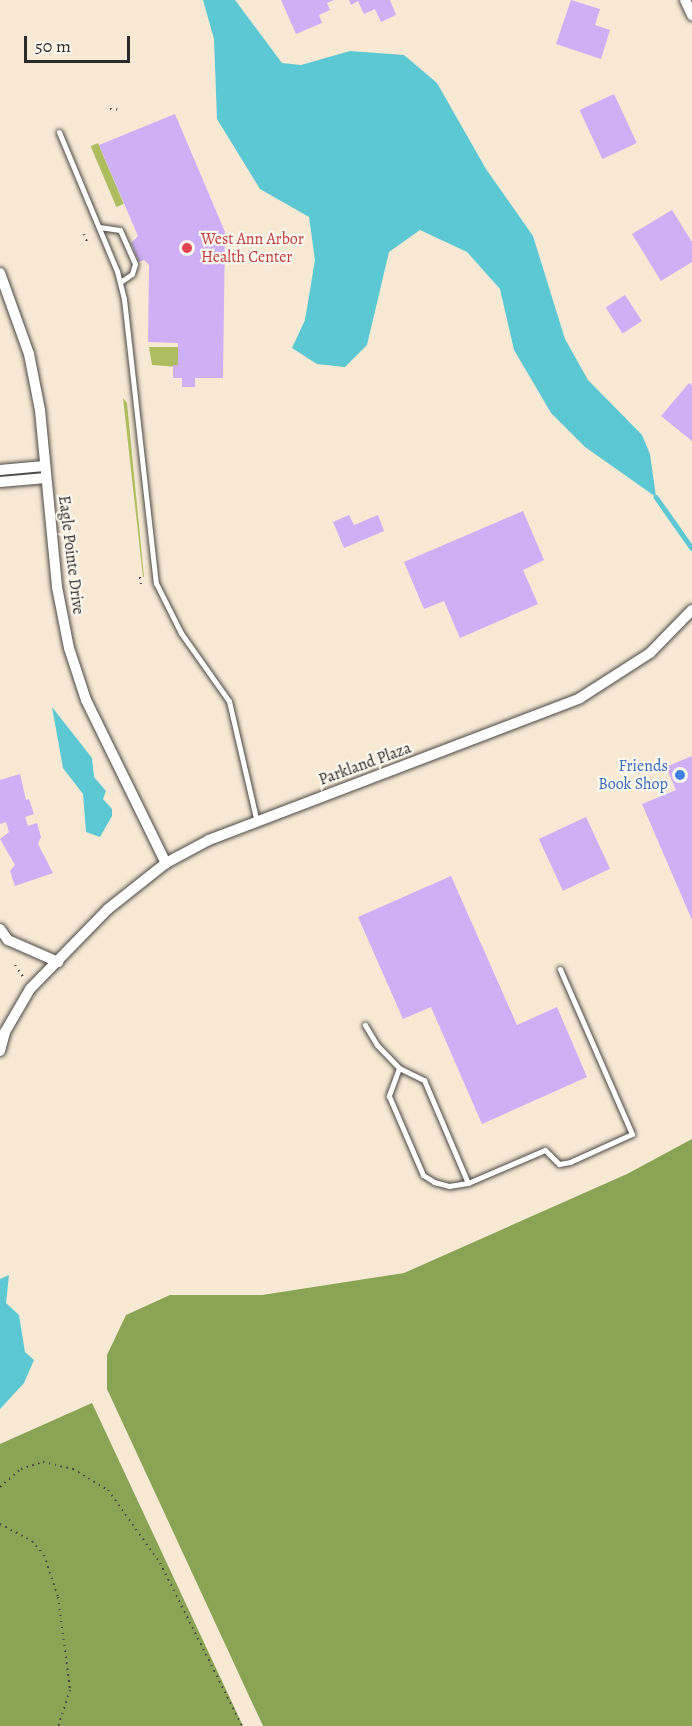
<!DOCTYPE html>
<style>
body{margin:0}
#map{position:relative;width:692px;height:1726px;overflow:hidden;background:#f7e9d4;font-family:Alegreya,serif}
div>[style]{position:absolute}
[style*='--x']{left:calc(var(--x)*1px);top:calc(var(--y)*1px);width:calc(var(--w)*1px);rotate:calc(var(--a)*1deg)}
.green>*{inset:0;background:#adbd60;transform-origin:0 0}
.forest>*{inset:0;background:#8aa456}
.water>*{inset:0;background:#5bc8d3}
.stream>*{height:4.5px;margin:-2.25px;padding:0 2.25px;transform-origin:2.25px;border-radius:2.25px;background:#5bc8d3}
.building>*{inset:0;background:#ceb0f6;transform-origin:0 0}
.path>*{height:2px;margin-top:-1px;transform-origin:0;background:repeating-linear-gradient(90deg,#4a4844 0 1.5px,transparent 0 6px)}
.roads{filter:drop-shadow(0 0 2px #4a4844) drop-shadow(0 0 2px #4a4844)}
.service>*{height:5px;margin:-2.5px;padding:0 2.5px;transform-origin:2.5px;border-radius:2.5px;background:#fff}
.minor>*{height:10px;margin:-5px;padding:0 5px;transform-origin:5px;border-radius:5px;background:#fff}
.dots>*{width:16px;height:16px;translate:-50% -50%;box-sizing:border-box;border:3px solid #fbf7ec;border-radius:50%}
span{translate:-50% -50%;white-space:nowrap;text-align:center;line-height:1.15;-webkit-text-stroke:4.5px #fbf7ec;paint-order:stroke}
.health-label{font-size:16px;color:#be3a42}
.left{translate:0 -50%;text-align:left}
.street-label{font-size:16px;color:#2b2b2b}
.shop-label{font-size:16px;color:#366cbe}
.right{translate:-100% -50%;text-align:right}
.scale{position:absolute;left:24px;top:36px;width:106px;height:27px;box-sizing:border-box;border:3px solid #2b2b2b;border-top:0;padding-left:8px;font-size:18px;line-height:21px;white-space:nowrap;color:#2b2b2b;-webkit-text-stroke:4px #fbf7ec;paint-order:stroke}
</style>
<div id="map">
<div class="green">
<div style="left:98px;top:143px;width:66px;height:8px;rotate:67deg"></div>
<div style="clip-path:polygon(149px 347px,179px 347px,178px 367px,152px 365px)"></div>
<div style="clip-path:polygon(123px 398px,127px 403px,144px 577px,143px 577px)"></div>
</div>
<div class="forest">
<div style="clip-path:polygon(692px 1139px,692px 1726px,263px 1726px,107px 1389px,107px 1355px,126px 1315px,170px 1295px,262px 1295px,404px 1273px,627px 1174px)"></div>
<div style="clip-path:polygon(92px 1403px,243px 1726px,0 1726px,0 1444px)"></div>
</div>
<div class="water">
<div style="clip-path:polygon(203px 0,235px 0,282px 63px,301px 65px,350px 51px,404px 55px,437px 83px,486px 169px,533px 236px,565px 339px,588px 380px,642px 435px,650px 454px,656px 497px,585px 447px,551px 413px,514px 350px,500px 289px,467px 252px,420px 230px,389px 252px,367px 345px,345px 367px,317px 364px,292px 348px,305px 320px,315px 260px,309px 217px,260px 189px,217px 119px,214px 39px)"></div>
<div style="clip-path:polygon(52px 707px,92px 758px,94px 777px,106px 791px,103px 799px,112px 809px,112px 816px,100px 837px,86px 832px,83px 794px,63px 768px)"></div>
<div style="clip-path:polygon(9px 1275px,6px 1303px,19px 1315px,25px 1352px,34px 1360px,24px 1383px,0 1409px,0 1279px)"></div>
</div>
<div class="stream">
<div style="--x:656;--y:497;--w:62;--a:54.8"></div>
</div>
<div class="building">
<div style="clip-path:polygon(281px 0,334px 0,327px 3px,330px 10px,319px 15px,322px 23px,296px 34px)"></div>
<div style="clip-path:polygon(349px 0,390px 0,396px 15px,381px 22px,375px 9px,364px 14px,358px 1px,351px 5px)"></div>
<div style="clip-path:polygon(571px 0,600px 9px,595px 25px,610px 30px,601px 59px,556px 44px)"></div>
<div style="left:614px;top:94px;width:54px;height:38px;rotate:65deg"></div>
<div style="clip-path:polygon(175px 114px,225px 232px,223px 378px,195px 378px,195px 387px,182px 387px,182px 378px,173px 378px,173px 365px,178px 365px,178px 343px,148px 342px,149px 265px,144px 260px,139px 262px,131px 243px,138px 236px,99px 145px)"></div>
<div style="clip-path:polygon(672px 210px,692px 242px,692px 262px,661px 281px,632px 234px)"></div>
<div style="left:625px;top:295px;width:31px;height:23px;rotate:57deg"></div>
<div style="clip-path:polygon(689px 383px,692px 385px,692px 441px,661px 416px)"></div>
<div style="clip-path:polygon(523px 511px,544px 560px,523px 570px,538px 604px,460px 638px,444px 601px,424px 609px,404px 562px)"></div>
<div style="clip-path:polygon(349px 515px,354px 525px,378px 515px,384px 531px,344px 548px,333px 522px)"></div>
<div style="clip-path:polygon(692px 756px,692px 920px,642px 804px,676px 790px,666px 767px)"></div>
<div style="clip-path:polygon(20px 774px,26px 800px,29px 799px,34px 814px,25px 817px,28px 826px,37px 823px,41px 837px,38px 844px,53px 873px,15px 886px,10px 871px,15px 865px,0 839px,9px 832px,6px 822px,0 824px,0 780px)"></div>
<div style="left:586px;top:817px;width:57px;height:52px;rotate:65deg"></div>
<div style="clip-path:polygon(451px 876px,517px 1025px,557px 1007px,587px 1077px,482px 1124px,431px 1007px,403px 1019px,358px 917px)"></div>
</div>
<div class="path">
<div style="--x:110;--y:109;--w:12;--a:5"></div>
<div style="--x:84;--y:234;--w:9;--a:69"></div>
<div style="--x:140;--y:577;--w:8;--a:83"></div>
<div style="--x:15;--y:965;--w:14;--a:56"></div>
<div style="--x:0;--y:1487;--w:28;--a:-41"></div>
<div style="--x:21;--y:1469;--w:23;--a:-18"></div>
<div style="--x:43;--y:1462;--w:31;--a:13"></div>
<div style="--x:73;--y:1469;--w:41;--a:31"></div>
<div style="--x:108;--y:1490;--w:90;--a:54.5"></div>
<div style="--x:160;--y:1563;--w:182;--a:63.3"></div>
<div style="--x:0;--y:1524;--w:36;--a:28"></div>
<div style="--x:32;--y:1541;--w:18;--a:49"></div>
<div style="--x:44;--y:1555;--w:44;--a:71.6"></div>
<div style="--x:58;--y:1597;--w:94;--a:82.6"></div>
<div style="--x:70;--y:1690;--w:38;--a:108"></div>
</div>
<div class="roads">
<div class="service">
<div style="--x:59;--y:132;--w:151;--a:67.4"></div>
<div style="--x:117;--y:271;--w:29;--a:76"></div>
<div style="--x:124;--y:299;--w:286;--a:83.6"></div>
<div style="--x:156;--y:583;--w:56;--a:63.4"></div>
<div style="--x:181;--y:633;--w:83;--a:54.8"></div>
<div style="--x:229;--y:701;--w:124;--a:77"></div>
<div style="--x:99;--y:227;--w:21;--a:8"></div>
<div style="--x:120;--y:230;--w:37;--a:66"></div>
<div style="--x:135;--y:264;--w:10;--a:107"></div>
<div style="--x:132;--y:274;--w:14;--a:146"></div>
<div style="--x:365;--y:1025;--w:23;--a:59"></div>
<div style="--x:377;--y:1045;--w:32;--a:46"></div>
<div style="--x:399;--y:1068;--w:28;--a:26"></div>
<div style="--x:424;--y:1080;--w:112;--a:66.9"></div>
<div style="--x:399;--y:1068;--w:30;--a:110"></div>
<div style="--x:389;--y:1096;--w:86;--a:66.7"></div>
<div style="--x:423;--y:1175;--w:13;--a:32"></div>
<div style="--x:434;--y:1182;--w:16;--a:15"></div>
<div style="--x:449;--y:1186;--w:19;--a:-9"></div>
<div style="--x:468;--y:1183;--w:84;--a:-23.2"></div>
<div style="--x:545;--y:1150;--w:20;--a:45"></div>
<div style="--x:559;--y:1164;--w:11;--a:-10"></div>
<div style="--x:570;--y:1162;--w:68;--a:-24.3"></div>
<div style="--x:632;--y:1134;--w:180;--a:-113.6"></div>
</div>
<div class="minor">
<div style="--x:685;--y:0;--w:17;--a:65"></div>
<div style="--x:0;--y:273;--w:86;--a:70.3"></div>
<div style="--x:29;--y:354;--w:57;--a:78.9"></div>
<div style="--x:40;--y:410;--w:178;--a:84.5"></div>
<div style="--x:57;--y:587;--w:62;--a:78.9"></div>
<div style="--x:69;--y:648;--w:55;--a:71.9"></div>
<div style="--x:86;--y:700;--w:182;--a:63.9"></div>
<div style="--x:0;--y:470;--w:44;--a:-5.2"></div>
<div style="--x:0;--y:482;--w:46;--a:-5"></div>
<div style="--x:0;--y:929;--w:14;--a:54"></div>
<div style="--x:8;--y:940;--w:55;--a:23.7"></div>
<div style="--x:0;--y:1051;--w:20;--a:-75"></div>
<div style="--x:5;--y:1032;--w:50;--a:-59.8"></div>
<div style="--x:30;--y:989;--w:112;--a:-45.7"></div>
<div style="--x:108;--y:909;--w:74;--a:-38.4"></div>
<div style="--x:166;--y:863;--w:49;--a:-28.1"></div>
<div style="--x:209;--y:840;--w:397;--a:-20.9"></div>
<div style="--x:580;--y:698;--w:83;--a:-32.7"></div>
<div style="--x:650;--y:653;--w:60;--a:-45.7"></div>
</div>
</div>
<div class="dots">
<div style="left:187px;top:248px;background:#e0444e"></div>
<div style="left:680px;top:775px;background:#3f7fe0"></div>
</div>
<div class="health-label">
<span class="left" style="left:201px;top:248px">West Ann Arbor<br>Health Center</span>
</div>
<div class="street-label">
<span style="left:71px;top:555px;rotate:83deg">Eagle Pointe Drive</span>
<span style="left:365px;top:764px;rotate:-20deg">Parkland Plaza</span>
</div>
<div class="shop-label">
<span class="right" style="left:668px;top:775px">Friends<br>Book Shop</span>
</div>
<div class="scale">50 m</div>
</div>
